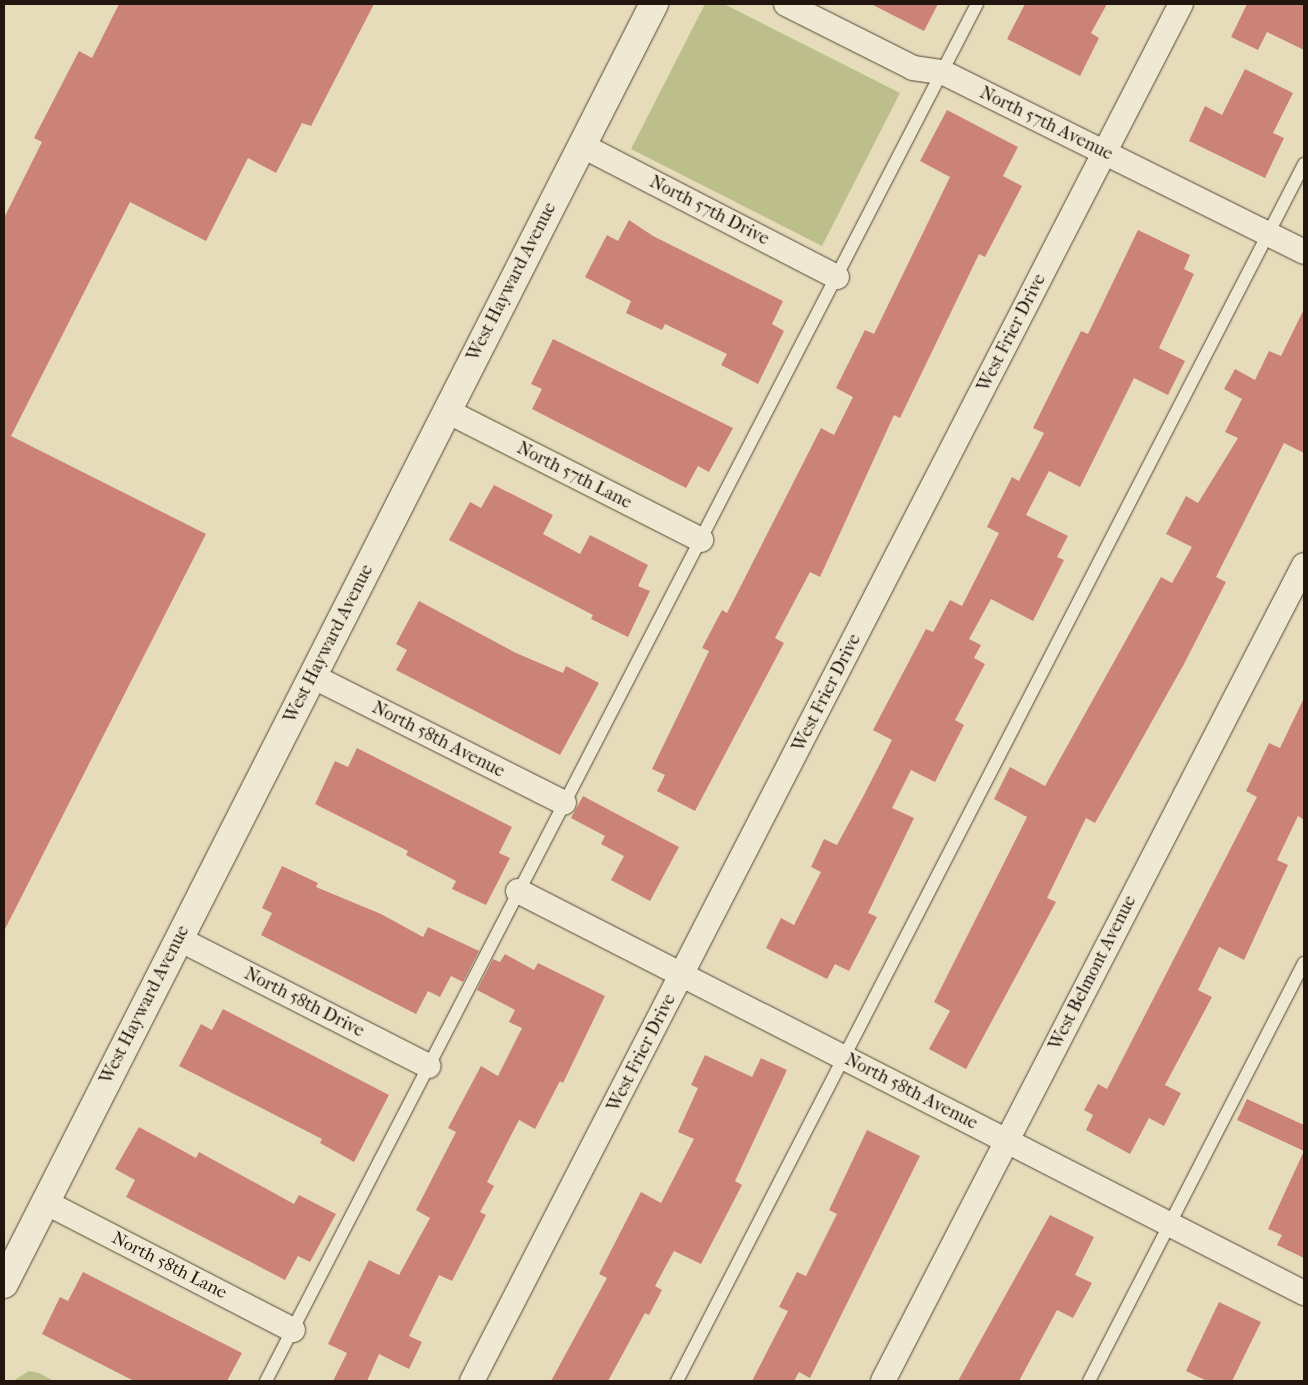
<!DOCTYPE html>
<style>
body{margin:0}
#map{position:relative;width:1308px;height:1385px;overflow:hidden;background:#e7dcba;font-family:"IM FELL French Canon",serif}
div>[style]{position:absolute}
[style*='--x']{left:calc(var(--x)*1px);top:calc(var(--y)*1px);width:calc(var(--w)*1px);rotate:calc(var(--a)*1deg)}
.green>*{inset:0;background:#bcbf8c}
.building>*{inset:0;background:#cc8377}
.roads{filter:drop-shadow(0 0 1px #534739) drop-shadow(0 0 1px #534739)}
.service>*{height:12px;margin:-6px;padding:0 6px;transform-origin:6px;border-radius:6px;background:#efe8d2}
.minor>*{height:24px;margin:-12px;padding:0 12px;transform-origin:12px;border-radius:12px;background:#efe8d2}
.tertiary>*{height:28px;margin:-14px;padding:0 14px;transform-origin:14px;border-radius:14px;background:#efe8d2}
span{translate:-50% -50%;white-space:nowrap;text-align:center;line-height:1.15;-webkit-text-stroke:5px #efe8d2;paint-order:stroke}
.street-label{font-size:18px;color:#22150e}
.frame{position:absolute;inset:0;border:5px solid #22150e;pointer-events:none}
</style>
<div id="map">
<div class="green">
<div style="clip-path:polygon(705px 4px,724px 4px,900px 93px,822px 246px,631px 149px)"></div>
<div style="clip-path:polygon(29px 1371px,39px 1373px,54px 1381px,13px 1381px)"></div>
</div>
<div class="building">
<div style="clip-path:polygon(119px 4px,374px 4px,311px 126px,302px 123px,276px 173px,248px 158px,206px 241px,130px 202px,11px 436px,206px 534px,4px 931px,4px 218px,42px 142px,34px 138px,79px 51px,92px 58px)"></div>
<div style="clip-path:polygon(871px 4px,938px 4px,924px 31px)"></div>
<div style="clip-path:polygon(1025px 4px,1107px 4px,1091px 33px,1099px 38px,1080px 76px,1007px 39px)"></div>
<div style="clip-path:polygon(1247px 4px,1304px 4px,1304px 50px,1267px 32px,1258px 50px,1231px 37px)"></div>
<div style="clip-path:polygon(1245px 69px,1293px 93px,1273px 133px,1284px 138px,1265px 178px,1189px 141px,1205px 106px,1222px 115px)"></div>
<div style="clip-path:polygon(947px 110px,1018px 147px,1003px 176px,1022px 186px,985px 257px,979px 254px,900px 418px,894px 415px,820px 577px,810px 572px,775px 638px,784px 643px,695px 811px,657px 791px,665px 775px,652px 769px,709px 651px,702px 648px,722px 610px,727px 613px,821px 428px,834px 435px,853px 397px,836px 388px,865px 330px,874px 334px,950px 177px,920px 161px)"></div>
<div style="clip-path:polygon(629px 220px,653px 236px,783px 301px,772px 324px,784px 331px,758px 384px,721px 365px,727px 354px,665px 324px,662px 330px,626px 313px,631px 301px,585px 277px,607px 235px,618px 241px)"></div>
<div style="clip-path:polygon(1138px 230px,1190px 255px,1184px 269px,1194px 274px,1159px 348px,1185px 361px,1168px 395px,1134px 378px,1080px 487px,1049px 471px,1026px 515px,1068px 536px,1057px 557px,1064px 560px,1033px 621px,991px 599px,969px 639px,981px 645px,974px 658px,985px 664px,955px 720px,964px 725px,935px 782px,911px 770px,892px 808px,914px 818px,868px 913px,877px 917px,849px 971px,835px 964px,827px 979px,766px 948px,781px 918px,794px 925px,821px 872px,811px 867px,824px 839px,837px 845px,864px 795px,892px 740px,873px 730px,926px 629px,933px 632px,950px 600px,962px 606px,999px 533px,987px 527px,1012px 477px,1019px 481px,1044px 433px,1033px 428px,1081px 331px,1088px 334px)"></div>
<div style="clip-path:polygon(1304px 309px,1304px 453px,1284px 443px,1216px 577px,1226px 582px,1184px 664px,1095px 823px,1086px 818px,1047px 898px,1056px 902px,966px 1069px,929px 1049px,950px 1011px,934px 1002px,1027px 817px,994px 799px,1010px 767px,1045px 786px,1161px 577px,1172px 583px,1192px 547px,1166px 534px,1186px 496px,1198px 503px,1238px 438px,1225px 432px,1242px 399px,1224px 389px,1235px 369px,1255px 380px,1269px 351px,1281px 356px)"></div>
<div style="clip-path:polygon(553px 339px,733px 428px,709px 472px,698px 466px,686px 488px,532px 409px,542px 389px,531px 384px)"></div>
<div style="clip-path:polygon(494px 485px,553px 515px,543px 534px,580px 554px,590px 535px,648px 565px,638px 586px,650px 591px,628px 637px,591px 619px,593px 615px,449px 540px,470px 502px,481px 508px)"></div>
<div style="clip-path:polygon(419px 601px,516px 653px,563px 673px,566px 666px,599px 683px,560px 755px,396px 670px,407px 650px,396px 644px)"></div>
<div style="clip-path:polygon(1304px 698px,1304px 820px,1298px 816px,1277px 860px,1288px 865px,1244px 960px,1219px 947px,1198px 990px,1212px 997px,1165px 1085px,1181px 1093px,1164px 1126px,1149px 1118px,1130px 1154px,1086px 1130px,1093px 1115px,1084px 1110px,1098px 1084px,1107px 1089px,1257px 797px,1246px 791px,1269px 743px,1280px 748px)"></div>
<div style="clip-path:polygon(357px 748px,512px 827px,499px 853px,510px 858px,486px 905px,452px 889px,456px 881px,406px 855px,408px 851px,315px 804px,335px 761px,348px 767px)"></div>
<div style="clip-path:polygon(583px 796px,679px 847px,650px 901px,611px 880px,624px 856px,601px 844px,605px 836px,571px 818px)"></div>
<div style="clip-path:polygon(282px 866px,318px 883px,316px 887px,381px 914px,423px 937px,428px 927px,479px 951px,463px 982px,451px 976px,440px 997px,428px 991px,416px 1014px,261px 935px,272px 913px,262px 908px)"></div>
<div style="clip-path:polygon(505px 954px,534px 970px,538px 963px,605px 996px,563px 1083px,560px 1081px,535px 1129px,519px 1120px,487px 1182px,494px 1186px,480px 1212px,486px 1215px,452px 1281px,439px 1275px,409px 1336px,422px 1342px,409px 1369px,379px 1354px,367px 1381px,333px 1381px,347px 1353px,328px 1344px,369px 1260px,399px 1275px,430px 1218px,416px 1210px,456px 1132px,448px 1128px,481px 1066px,498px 1076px,522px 1028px,509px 1022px,515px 1010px,477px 990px,493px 959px,500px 962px)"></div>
<div style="clip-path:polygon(223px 1009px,389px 1095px,354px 1162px,320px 1143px,322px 1139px,179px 1066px,201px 1024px,212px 1030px)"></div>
<div style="clip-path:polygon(705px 1055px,752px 1077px,761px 1058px,787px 1070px,735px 1181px,742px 1185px,701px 1264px,674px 1251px,655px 1286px,662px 1290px,649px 1315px,645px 1313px,608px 1381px,551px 1381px,607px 1278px,599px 1274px,641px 1192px,661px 1203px,694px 1139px,678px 1132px,698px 1088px,691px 1085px)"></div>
<div style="clip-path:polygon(1247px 1099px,1304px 1125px,1304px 1151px,1237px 1120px)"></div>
<div style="clip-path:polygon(139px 1127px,196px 1158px,199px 1152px,294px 1204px,299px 1195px,336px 1214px,310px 1262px,298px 1256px,285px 1280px,126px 1197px,135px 1180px,115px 1169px)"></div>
<div style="clip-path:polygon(867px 1130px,920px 1156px,810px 1378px,799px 1372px,794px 1381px,752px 1381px,788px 1311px,779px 1307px,797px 1272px,806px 1276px,837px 1214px,829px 1210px)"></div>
<div style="clip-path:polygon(1304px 1151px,1304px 1258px,1277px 1245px,1282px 1235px,1268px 1229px)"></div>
<div style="clip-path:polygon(1050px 1215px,1094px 1237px,1075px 1275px,1092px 1283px,1073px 1318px,1057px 1310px,1019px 1381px,958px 1381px)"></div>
<div style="clip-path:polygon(83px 1272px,242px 1353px,227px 1381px,134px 1381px,42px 1334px,60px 1297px,68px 1301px)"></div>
<div style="clip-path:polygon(1219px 1302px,1261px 1322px,1232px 1381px,1207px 1381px,1186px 1371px)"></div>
</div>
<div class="roads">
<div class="service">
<div style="--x:266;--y:1381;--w:1550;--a:-62.69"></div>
<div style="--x:677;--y:1381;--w:1369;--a:-62.74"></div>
<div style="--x:1089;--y:1381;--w:470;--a:-62.8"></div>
</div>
<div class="minor">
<div style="--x:786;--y:4;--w:142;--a:26.7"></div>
<div style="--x:913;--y:68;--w:29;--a:8"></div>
<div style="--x:942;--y:72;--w:404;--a:26.4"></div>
<div style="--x:581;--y:145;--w:288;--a:27.3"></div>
<div style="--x:447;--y:411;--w:285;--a:26.9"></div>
<div style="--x:312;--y:676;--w:282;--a:26.7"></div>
<div style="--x:518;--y:891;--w:883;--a:27.09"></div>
<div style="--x:179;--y:939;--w:280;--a:27"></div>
<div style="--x:45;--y:1202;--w:279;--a:27.3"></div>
<div style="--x:472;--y:1381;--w:1549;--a:-62.76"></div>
<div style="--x:883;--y:1381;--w:918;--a:-62.71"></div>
</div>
<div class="tertiary">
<div style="--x:4;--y:1284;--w:1436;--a:-63.08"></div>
</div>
</div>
<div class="street-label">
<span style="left:1046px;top:124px;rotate:26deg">North 57th Avenue</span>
<span style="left:709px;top:211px;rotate:27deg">North 57th Drive</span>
<span style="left:512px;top:282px;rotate:-63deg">West Hayward Avenue</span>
<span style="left:1012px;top:333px;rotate:-63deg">West Frier Drive</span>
<span style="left:574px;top:476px;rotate:27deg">North 57th Lane</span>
<span style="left:329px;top:644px;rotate:-63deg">West Hayward Avenue</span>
<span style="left:827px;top:693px;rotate:-63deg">West Frier Drive</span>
<span style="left:438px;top:740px;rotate:27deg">North 58th Avenue</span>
<span style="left:1093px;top:973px;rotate:-63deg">West Belmont Avenue</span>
<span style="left:304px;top:1003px;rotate:27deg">North 58th Drive</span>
<span style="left:145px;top:1005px;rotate:-63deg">West Hayward Avenue</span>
<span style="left:642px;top:1053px;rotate:-63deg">West Frier Drive</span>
<span style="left:911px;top:1092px;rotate:27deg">North 58th Avenue</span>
<span style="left:169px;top:1266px;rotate:27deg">North 58th Lane</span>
</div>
<div class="frame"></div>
</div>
